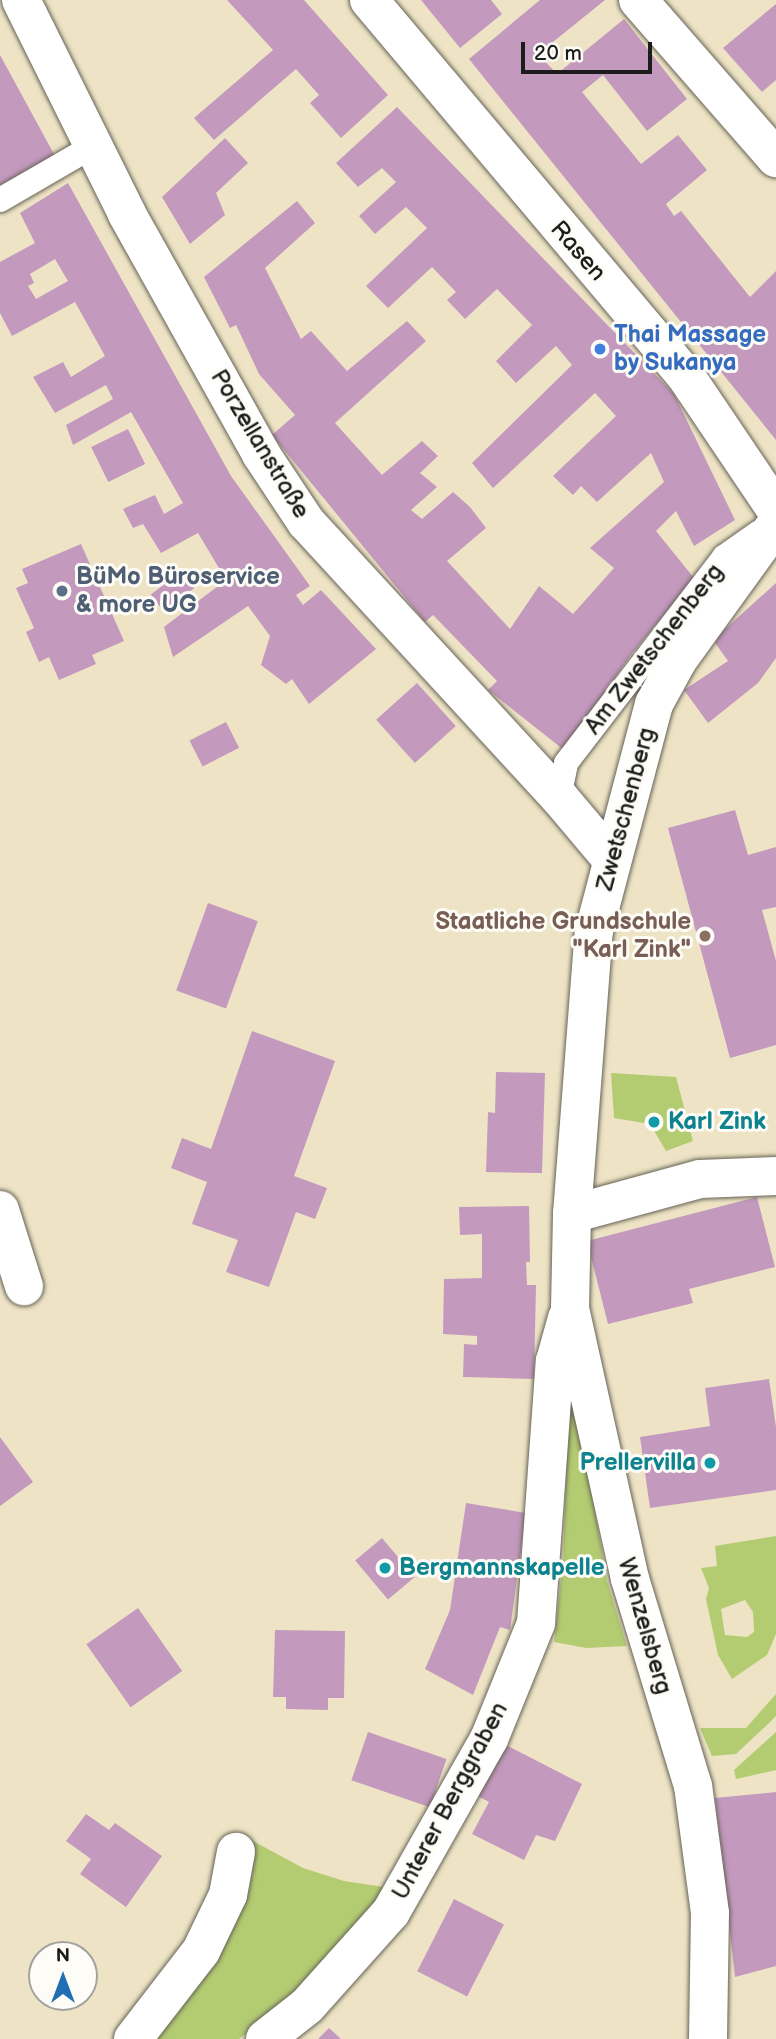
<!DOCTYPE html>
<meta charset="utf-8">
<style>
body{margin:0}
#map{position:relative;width:776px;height:2039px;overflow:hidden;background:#eee4c5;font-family:"Balsamiq Sans",sans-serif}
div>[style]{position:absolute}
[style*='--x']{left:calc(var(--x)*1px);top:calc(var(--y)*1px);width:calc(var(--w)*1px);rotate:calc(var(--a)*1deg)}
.green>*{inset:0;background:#b3cc72}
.building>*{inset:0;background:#c399be;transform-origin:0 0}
.roads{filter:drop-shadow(0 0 2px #666257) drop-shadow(0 0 2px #666257)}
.service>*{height:24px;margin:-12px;padding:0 12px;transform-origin:12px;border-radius:12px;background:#fff}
.minor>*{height:38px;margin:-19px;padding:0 19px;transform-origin:19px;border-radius:19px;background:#fff}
.dots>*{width:19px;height:19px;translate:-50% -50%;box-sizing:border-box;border:4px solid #fdfcf7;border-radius:50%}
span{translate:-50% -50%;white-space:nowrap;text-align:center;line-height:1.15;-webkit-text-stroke:6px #fdfcf7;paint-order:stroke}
.street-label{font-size:24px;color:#1c1c1c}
.shop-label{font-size:24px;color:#366cbe;font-weight:700}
.left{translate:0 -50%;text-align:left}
.service-label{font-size:24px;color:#4e5e75;font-weight:700}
.education-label{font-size:24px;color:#785e54;font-weight:700}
.right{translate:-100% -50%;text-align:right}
.culture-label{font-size:24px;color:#0d838f;font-weight:700}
.north{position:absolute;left:28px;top:1941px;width:70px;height:70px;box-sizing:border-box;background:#fdfcf7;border:2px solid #a3a29f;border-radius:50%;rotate:0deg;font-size:19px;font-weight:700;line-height:28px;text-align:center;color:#1c1c1c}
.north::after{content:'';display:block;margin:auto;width:24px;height:32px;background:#1f6fb2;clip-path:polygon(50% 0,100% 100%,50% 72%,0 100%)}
.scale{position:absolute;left:521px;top:42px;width:131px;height:32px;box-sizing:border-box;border:4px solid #1c1c1c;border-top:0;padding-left:9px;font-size:21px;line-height:24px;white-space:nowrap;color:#1c1c1c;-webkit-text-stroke:5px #fdfcf7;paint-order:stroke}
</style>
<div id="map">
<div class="green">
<div style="clip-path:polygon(611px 1073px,676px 1077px,693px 1141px,666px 1151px,650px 1124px,614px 1118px)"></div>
<div style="clip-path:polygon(570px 1366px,607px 1581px,627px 1646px,586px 1648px,554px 1642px,563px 1563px)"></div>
<div style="clip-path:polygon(evenodd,776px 1536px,776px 1634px,767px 1655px,732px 1679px,718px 1655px,706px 1599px,709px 1588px,701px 1568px,717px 1566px,715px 1546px,776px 1536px,745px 1600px,753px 1612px,754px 1632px,747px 1637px,725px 1635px,721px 1609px,745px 1600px)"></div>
<div style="clip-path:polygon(776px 1694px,776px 1716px,767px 1725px,736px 1754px,712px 1756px,700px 1728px,746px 1728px)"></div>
<div style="clip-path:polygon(776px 1732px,776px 1770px,736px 1779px,734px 1770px)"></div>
<div style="clip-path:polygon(251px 1840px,303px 1868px,344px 1881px,384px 1887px,355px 1932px,292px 1998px,239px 2039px,150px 2039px)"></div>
</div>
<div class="building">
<div style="clip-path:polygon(227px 0,304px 0,388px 95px,341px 138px,310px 103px,319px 95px,296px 69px,214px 140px,194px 118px,273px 50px)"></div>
<div style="clip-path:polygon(421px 0,491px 0,502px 14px,460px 48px)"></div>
<div style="clip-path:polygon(540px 0,605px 0,538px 54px,557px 74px,624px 19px,687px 99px,647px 131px,603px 75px,582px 92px,641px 164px,678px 135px,707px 170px,666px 204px,674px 216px,681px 211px,750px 297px,776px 271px,776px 440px,469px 59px)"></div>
<div style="clip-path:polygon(776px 4px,776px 80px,762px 92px,723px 48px)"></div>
<div style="clip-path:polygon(0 55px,55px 156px,0 185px)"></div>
<div style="clip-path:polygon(397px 107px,674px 394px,735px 520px,694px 546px,676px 511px,656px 531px,694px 578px,630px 656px,564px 750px,488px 690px,497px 681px,433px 615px,425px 622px,272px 435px,295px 415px,259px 374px,236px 325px,230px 328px,204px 277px,297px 201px,315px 223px,265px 268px,301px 339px,311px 331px,347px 371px,407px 321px,426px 341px,335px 423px,382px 475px,422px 441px,438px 456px,420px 473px,437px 487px,411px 510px,422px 519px,453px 492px,470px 507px,486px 528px,447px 561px,510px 629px,539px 586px,573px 614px,614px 568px,590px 548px,664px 482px,651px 453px,597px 502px,581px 486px,573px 495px,553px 476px,616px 416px,595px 393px,493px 488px,472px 463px,572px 365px,556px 346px,516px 383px,496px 361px,532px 325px,497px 289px,465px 319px,447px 300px,456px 292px,432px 267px,388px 308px,366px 286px,427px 228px,406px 207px,375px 234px,359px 216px,396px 182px,382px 168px,358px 187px,336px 163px)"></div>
<div style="clip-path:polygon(225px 138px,248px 163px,216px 193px,225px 215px,190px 244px,162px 197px)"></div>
<div style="clip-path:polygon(evenodd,68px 183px,231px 476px,310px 586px,296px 595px,303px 605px,321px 590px,376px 649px,309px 704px,292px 679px,286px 684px,261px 665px,270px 636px,248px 606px,173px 657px,164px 627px,226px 580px,198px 533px,161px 553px,143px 524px,133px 528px,123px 509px,155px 495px,164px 514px,183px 503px,131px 412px,73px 445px,66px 425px,113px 399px,106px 385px,55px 413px,33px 377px,63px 362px,71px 377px,105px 356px,75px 302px,12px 336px,0 313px,0 262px,35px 243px,20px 213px,68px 183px,55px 259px,68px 281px,36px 299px,28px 286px,34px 283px,30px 274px,55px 259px)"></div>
<div style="left:128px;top:429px;width:39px;height:41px;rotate:64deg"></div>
<div style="clip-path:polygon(81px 544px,124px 641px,92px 655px,96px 664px,59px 680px,49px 657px,39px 662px,26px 632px,34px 628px,16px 588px,28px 583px,22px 569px)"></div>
<div style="left:182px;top:571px;width:21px;height:39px;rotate:53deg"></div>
<div style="clip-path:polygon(776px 583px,776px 658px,758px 683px,708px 723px,684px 690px,728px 661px,713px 640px)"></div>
<div style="left:417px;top:683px;width:58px;height:55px;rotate:48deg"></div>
<div style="left:226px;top:722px;width:29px;height:41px;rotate:63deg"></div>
<div style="clip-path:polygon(735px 810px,748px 855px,776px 847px,776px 907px,762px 910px,776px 961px,776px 1045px,730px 1058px,668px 828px)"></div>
<div style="left:208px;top:903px;width:53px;height:93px;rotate:20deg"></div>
<div style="clip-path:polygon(252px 1031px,335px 1061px,294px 1176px,327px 1188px,315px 1219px,296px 1212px,269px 1287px,226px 1272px,238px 1240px,192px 1224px,207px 1182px,171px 1168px,182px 1138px,211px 1149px)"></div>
<div style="clip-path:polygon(496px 1072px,545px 1073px,542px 1173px,486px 1172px,488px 1112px,495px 1113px)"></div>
<div style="clip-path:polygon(757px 1197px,775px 1267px,689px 1289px,693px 1303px,608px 1324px,587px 1241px)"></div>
<div style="clip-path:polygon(529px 1206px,530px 1262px,526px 1262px,527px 1285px,536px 1285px,534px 1379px,463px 1377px,464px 1344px,477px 1345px,477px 1336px,443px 1334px,444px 1279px,482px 1278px,482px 1234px,460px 1235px,459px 1207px)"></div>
<div style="clip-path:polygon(769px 1379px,776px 1427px,776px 1490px,650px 1508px,640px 1437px,710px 1426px,705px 1388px)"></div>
<div style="clip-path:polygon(0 1437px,33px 1482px,0 1506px)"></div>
<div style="clip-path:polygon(466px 1503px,526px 1513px,510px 1630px,500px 1627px,473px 1695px,425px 1669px,450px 1610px)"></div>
<div style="left:382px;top:1538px;width:51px;height:35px;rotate:50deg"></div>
<div style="left:138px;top:1608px;width:77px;height:63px;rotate:55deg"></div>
<div style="clip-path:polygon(275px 1630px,345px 1631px,344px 1698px,328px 1698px,328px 1710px,286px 1709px,286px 1697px,273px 1697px)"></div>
<div style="left:368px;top:1732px;width:83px;height:51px;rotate:19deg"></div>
<div style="clip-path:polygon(502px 1743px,582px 1784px,555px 1841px,536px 1835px,524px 1860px,472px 1834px,489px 1802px,474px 1794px)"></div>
<div style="clip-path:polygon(776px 1792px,776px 1966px,735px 1977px,715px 1798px)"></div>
<div style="clip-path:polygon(86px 1814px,109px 1830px,115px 1823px,162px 1856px,126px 1907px,80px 1874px,91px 1859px,66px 1841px)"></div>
<div style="left:454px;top:1899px;width:56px;height:81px;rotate:27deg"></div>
<div style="clip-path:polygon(329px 2028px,341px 2039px,318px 2039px)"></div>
</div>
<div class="roads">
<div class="service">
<div style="--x:0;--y:200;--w:110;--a:-30.1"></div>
<div style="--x:559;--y:797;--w:35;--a:-78"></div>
<div style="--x:566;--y:763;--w:260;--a:-52.5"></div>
<div style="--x:724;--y:557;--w:42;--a:-35.2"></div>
</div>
<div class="minor">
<div style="--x:21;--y:0;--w:239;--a:63.6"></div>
<div style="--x:127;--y:214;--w:275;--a:60.8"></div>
<div style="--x:261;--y:454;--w:82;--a:56.5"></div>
<div style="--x:306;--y:522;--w:374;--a:47.4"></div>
<div style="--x:559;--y:797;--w:82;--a:49.9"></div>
<div style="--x:369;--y:0;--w:490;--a:49.9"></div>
<div style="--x:685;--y:375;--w:163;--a:56"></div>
<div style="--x:638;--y:0;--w:210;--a:48.9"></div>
<div style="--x:0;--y:1210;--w:80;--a:72.5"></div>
<div style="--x:572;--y:1214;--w:133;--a:-15.3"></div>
<div style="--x:700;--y:1179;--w:76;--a:-2.3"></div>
<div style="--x:133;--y:2039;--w:111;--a:-52.3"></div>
<div style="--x:201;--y:1951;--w:62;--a:-64.3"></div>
<div style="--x:228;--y:1895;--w:44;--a:-79.5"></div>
<div style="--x:265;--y:2039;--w:53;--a:-38.2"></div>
<div style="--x:307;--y:2006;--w:126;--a:-48.2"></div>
<div style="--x:391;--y:1912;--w:199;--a:-60.5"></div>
<div style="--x:489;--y:1739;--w:125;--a:-67.9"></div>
<div style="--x:536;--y:1623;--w:263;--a:-85.9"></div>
<div style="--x:555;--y:1361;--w:45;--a:-74.4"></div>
<div style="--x:708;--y:2039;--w:126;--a:-89.1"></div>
<div style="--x:710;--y:1913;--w:128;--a:-97.6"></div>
<div style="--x:693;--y:1786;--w:216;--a:-106.9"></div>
<div style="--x:630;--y:1579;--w:277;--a:-102.5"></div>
<div style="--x:570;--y:1309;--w:95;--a:-88.8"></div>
<div style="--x:572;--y:1214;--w:284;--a:-85.6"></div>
<div style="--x:594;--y:931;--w:235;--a:-75.2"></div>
<div style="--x:654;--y:704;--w:50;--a:-61.4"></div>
<div style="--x:678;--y:660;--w:168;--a:-54.2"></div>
</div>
</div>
<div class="dots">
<div style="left:600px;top:349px;background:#3f7fe0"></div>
<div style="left:62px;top:591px;background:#5c6f8a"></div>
<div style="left:705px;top:936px;background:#8d6e63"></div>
<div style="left:654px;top:1122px;background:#0f9aa8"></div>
<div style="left:710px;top:1463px;background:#0f9aa8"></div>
<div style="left:385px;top:1568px;background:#0f9aa8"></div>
</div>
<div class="street-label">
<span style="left:578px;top:251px;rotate:49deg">Rasen</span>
<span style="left:260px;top:444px;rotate:59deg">Porzellanstraße</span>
<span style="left:654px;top:649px;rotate:-52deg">Am Zwetschenberg</span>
<span style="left:626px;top:809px;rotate:-75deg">Zwetschenberg</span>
<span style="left:645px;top:1626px;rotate:74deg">Wenzelsberg</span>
<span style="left:450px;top:1801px;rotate:-62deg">Unterer Berggraben</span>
</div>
<div class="shop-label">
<span class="left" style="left:614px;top:349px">Thai Massage<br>by Sukanya</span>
</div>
<div class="service-label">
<span class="left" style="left:76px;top:591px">BüMo Büroservice<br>&amp; more UG</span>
</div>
<div class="education-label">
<span class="right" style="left:691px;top:936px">Staatliche Grundschule<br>"Karl Zink"</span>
</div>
<div class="culture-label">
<span class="left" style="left:668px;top:1122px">Karl Zink</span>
<span class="right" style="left:696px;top:1463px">Prellervilla</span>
<span class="left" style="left:399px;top:1568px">Bergmannskapelle</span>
</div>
<div class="north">N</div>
<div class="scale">20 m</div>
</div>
